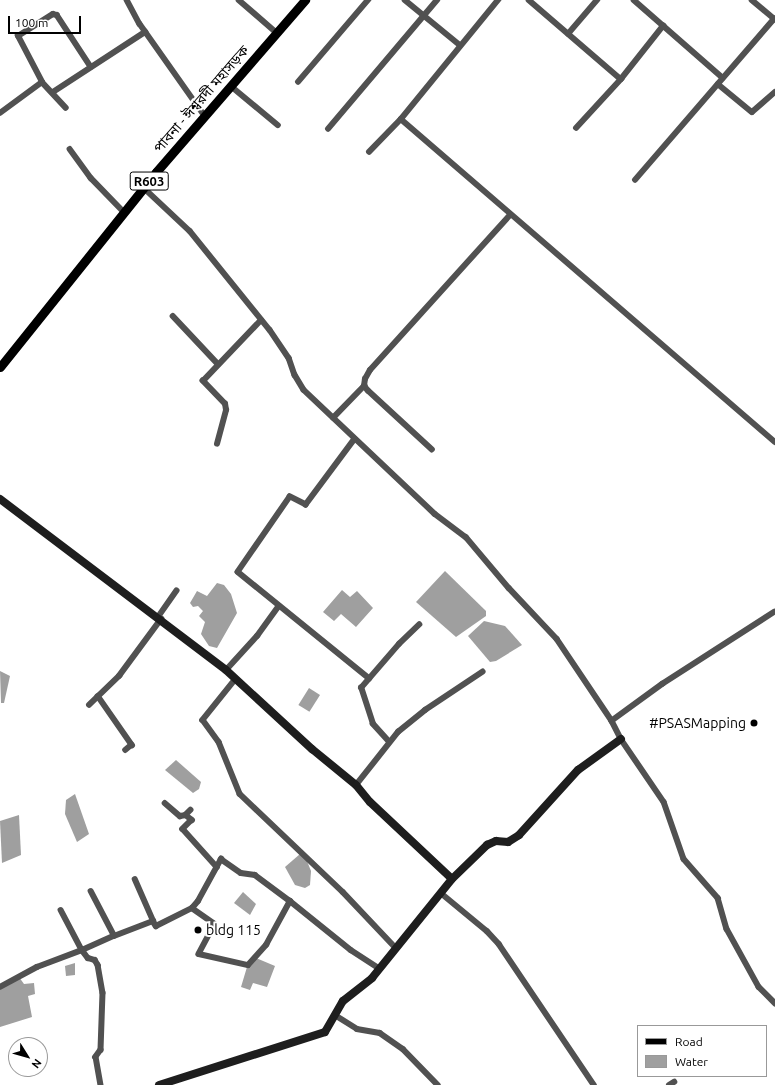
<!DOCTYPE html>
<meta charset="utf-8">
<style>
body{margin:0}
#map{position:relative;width:775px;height:1085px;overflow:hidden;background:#fff;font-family:Ubuntu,"Noto Sans Bengali",sans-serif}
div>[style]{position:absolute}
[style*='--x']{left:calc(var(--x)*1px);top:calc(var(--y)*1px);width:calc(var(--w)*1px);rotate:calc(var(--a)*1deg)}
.water>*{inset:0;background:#9f9f9f;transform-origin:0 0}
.street>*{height:5.5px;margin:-2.75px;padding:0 2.75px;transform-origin:2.75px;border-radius:2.75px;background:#515151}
.secondary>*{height:8px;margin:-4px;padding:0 4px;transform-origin:4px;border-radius:4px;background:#1e1e1e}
.primary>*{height:9px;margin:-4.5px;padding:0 4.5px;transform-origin:4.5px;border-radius:4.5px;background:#000}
.dots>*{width:11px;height:11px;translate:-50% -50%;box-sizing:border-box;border:2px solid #fff;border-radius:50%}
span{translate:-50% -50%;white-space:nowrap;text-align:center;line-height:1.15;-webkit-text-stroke:4px #fff;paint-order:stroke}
.shield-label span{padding:1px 3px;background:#fff;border:1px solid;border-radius:3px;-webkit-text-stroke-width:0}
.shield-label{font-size:13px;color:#000;font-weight:700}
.street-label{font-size:14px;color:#000}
.poi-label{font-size:14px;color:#000}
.right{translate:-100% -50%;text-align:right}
.left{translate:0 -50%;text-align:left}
.legend{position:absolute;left:637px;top:1025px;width:130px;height:52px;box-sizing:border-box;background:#fff;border:1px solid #999;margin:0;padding:5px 7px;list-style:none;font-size:12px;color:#000}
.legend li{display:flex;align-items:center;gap:8px;height:20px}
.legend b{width:20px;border:1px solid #999}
.north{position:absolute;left:8px;top:1037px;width:40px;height:40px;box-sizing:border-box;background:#fff;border:1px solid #999;border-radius:50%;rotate:127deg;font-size:11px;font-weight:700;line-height:16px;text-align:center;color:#000}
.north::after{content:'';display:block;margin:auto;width:14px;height:18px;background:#000;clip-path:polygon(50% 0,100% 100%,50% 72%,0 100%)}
.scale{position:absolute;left:8px;top:16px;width:73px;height:18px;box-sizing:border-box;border:2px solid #000;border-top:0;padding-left:5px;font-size:12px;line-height:14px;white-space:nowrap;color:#000;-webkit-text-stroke:3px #fff;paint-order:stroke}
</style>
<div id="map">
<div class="water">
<div style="clip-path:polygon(445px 571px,486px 611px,486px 616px,456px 637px,416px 602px)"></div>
<div style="clip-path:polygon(217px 583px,224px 585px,231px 594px,237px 613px,217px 648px,209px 646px,201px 634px,205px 622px,199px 616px,203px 611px,198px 606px,193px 607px,190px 603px,197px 591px,207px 596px)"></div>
<div style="clip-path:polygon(342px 590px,350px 597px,357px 591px,373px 608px,356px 627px,341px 614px,334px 621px,323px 612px)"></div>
<div style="clip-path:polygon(484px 621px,505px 626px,522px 645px,496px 661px,490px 662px,468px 636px)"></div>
<div style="clip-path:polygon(0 671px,10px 676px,4px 703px,1px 703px)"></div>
<div style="left:309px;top:688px;width:13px;height:20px;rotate:32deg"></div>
<div style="clip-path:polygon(176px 760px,201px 782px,199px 789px,193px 793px,165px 770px)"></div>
<div style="clip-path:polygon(75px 794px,89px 834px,77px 842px,65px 814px,66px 800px)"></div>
<div style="clip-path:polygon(19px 815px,21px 855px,2px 863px,0 821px)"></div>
<div style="clip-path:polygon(300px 854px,307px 861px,311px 871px,310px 885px,305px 888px,295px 885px,285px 867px)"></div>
<div style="clip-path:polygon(243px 892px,256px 904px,250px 915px,234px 903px)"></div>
<div style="clip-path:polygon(256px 958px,275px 966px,267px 987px,253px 983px,250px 990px,241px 987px,247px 967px)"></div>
<div style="clip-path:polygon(75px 963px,75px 975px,66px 976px,65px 966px)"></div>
<div style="clip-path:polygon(19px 977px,24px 984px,34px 983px,35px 994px,28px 996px,32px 1017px,0 1027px,0 988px)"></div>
</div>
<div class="street">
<div style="--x:127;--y:0;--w:27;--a:62"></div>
<div style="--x:140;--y:24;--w:113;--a:54.8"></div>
<div style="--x:239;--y:0;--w:50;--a:41"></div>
<div style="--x:405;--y:0;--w:71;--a:39.3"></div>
<div style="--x:529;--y:0;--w:121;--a:40.7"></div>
<div style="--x:634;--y:0;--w:118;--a:41.2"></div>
<div style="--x:752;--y:0;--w:30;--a:40"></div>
<div style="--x:568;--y:34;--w:45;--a:-49.5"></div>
<div style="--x:42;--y:82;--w:52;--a:-117.6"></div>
<div style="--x:18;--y:36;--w:41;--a:-32.2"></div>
<div style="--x:53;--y:14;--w:4;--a:14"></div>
<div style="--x:57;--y:15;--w:62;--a:56.8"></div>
<div style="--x:298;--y:82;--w:108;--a:-49.5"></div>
<div style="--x:718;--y:84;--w:44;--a:39.5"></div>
<div style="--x:752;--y:112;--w:30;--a:-41"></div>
<div style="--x:231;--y:86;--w:61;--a:39.7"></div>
<div style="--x:53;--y:92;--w:110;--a:-33.1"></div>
<div style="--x:0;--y:113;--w:52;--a:-36.4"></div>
<div style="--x:42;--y:82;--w:35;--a:47"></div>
<div style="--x:401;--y:119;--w:494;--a:40.8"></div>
<div style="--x:576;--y:128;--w:67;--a:-47.4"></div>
<div style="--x:621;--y:79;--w:68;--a:-51.6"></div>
<div style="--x:328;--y:129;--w:169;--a:-49.8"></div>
<div style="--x:70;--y:149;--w:36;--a:54"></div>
<div style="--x:91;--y:178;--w:47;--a:45.9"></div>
<div style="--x:369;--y:152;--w:46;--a:-45.9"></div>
<div style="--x:401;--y:119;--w:154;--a:-50.8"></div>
<div style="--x:635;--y:180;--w:213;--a:-49.2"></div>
<div style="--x:144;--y:188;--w:63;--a:43.1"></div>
<div style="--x:190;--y:231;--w:127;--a:51.1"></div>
<div style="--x:270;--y:330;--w:34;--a:56"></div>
<div style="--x:289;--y:358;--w:18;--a:71"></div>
<div style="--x:295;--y:375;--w:17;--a:59"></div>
<div style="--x:304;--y:390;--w:180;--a:43.4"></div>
<div style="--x:435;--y:514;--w:39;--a:37"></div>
<div style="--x:466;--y:537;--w:67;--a:49.9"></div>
<div style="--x:509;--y:588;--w:70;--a:46.7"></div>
<div style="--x:557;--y:639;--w:99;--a:56.1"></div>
<div style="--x:173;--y:316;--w:66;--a:46.8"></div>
<div style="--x:333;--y:418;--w:45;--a:-45.9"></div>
<div style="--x:355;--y:439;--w:82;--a:126.6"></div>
<div style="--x:306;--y:505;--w:18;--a:-153"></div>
<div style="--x:290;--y:497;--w:91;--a:124.7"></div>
<div style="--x:238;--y:572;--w:169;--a:39"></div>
<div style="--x:217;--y:444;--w:35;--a:-75"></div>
<div style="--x:226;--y:410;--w:6;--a:-99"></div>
<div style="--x:225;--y:404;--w:32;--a:-134"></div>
<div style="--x:203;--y:381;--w:84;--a:-46.4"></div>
<div style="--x:432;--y:450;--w:87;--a:-137.3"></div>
<div style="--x:368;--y:391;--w:6;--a:-129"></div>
<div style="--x:364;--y:386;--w:7;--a:-82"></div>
<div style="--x:365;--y:379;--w:10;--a:-61"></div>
<div style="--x:370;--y:370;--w:209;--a:-47.9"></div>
<div style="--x:775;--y:612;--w:133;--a:147.3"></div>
<div style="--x:663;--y:684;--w:63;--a:144"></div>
<div style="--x:612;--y:721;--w:20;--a:63"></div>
<div style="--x:621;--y:739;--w:76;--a:55.7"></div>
<div style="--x:664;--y:802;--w:60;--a:70.7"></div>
<div style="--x:684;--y:859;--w:52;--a:48.9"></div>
<div style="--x:718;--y:898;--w:32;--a:74"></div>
<div style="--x:727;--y:929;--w:66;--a:61.1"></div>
<div style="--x:759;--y:987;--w:23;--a:45"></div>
<div style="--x:158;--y:617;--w:32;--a:-55"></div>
<div style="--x:226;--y:670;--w:46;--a:-47.6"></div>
<div style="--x:257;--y:636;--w:37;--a:-54"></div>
<div style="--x:236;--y:679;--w:53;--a:128.8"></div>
<div style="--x:203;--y:720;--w:27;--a:54"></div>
<div style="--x:219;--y:742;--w:56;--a:68"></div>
<div style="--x:240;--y:794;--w:142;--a:43.6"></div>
<div style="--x:343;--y:892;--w:76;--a:46.6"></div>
<div style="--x:98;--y:696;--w:60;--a:55.2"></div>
<div style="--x:132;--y:745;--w:8;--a:140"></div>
<div style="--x:89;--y:705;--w:42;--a:-44"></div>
<div style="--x:119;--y:676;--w:71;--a:-53.6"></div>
<div style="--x:389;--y:742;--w:24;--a:-132"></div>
<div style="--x:373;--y:724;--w:38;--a:-108"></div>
<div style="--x:361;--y:688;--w:58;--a:-49.2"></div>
<div style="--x:399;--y:644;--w:28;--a:-44"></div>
<div style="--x:356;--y:785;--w:68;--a:-51.6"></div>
<div style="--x:398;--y:732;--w:35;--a:-39"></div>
<div style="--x:425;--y:710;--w:69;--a:-33.7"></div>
<div style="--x:165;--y:803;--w:20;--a:41"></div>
<div style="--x:180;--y:816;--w:6;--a:-9"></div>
<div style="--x:191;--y:810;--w:7;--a:135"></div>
<div style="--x:186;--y:815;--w:8;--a:40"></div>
<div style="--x:192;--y:820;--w:13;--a:135"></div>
<div style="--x:183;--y:829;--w:51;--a:48.2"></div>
<div style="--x:441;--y:893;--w:60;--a:39.6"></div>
<div style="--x:487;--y:931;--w:18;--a:47"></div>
<div style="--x:499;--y:944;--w:170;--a:56"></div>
<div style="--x:192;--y:908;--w:9;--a:-49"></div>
<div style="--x:198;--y:901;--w:48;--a:-61.3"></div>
<div style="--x:221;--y:859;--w:24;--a:35"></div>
<div style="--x:241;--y:873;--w:14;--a:8"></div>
<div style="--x:255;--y:875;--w:44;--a:36.6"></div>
<div style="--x:61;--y:910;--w:45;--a:62.3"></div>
<div style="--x:82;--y:950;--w:35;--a:-24"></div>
<div style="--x:114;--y:936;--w:50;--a:-117.6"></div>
<div style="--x:153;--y:921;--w:6;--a:59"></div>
<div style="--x:156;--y:926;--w:40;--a:-26.6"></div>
<div style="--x:192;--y:908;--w:28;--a:35"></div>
<div style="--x:215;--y:924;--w:34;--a:118"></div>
<div style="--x:199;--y:954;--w:50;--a:12.7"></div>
<div style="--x:248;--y:965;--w:27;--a:-48"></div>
<div style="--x:266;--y:945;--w:50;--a:-61.4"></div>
<div style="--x:290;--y:901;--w:78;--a:38.8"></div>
<div style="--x:351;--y:950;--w:33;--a:33"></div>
<div style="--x:114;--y:936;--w:42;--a:-21"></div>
<div style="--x:153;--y:921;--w:45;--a:-113.7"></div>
<div style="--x:0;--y:987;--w:42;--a:-28.4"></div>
<div style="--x:37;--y:967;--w:48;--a:-20.7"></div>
<div style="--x:82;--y:950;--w:10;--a:53"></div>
<div style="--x:88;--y:958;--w:7;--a:16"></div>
<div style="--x:95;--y:960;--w:6;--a:59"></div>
<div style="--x:98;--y:965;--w:28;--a:80"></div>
<div style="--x:103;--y:993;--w:57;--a:92"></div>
<div style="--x:101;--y:1050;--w:9;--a:126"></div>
<div style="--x:96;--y:1057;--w:28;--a:80"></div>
<div style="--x:335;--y:1015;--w:26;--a:32"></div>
<div style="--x:357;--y:1029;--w:23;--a:10"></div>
<div style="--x:380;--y:1033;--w:28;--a:35"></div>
<div style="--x:403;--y:1049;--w:50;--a:45.8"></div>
<div style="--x:669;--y:1085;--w:6;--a:-31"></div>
</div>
<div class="secondary">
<div style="--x:0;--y:499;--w:283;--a:37.1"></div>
<div style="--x:226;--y:670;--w:117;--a:42.6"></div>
<div style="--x:312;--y:749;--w:57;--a:39.3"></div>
<div style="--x:356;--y:785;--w:22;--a:51"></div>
<div style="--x:370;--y:802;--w:112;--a:43.2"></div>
<div style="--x:159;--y:1085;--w:174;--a:-17.7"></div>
<div style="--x:325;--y:1032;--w:36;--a:-60"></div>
<div style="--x:343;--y:1001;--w:37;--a:-38"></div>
<div style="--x:372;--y:978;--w:127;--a:-51.1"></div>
<div style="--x:452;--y:879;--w:49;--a:-44.2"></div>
<div style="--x:487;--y:845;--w:10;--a:-24"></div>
<div style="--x:496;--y:841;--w:12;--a:5"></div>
<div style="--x:508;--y:842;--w:13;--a:-32"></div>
<div style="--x:519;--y:835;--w:88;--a:-47.8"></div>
<div style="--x:578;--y:770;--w:53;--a:-35.8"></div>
</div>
<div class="primary">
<div style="--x:0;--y:367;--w:250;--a:-51.3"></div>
<div style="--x:156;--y:172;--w:228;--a:-49.1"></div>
</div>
<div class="dots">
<div style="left:754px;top:723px;background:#000"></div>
<div style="left:198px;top:930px;background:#000"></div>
</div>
<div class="shield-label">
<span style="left:149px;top:181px">R603</span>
</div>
<div class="street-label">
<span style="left:201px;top:99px;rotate:-49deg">পাবনা - ঈশ্বরদী মহাসড়ক</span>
</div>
<div class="poi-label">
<span class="right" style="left:746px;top:723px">#PSASMapping</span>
<span class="left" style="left:206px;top:930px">bldg 115</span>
</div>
<ul class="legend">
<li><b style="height:5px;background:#000"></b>Road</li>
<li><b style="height:11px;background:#9f9f9f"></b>Water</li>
</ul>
<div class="north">N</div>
<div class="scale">100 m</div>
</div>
